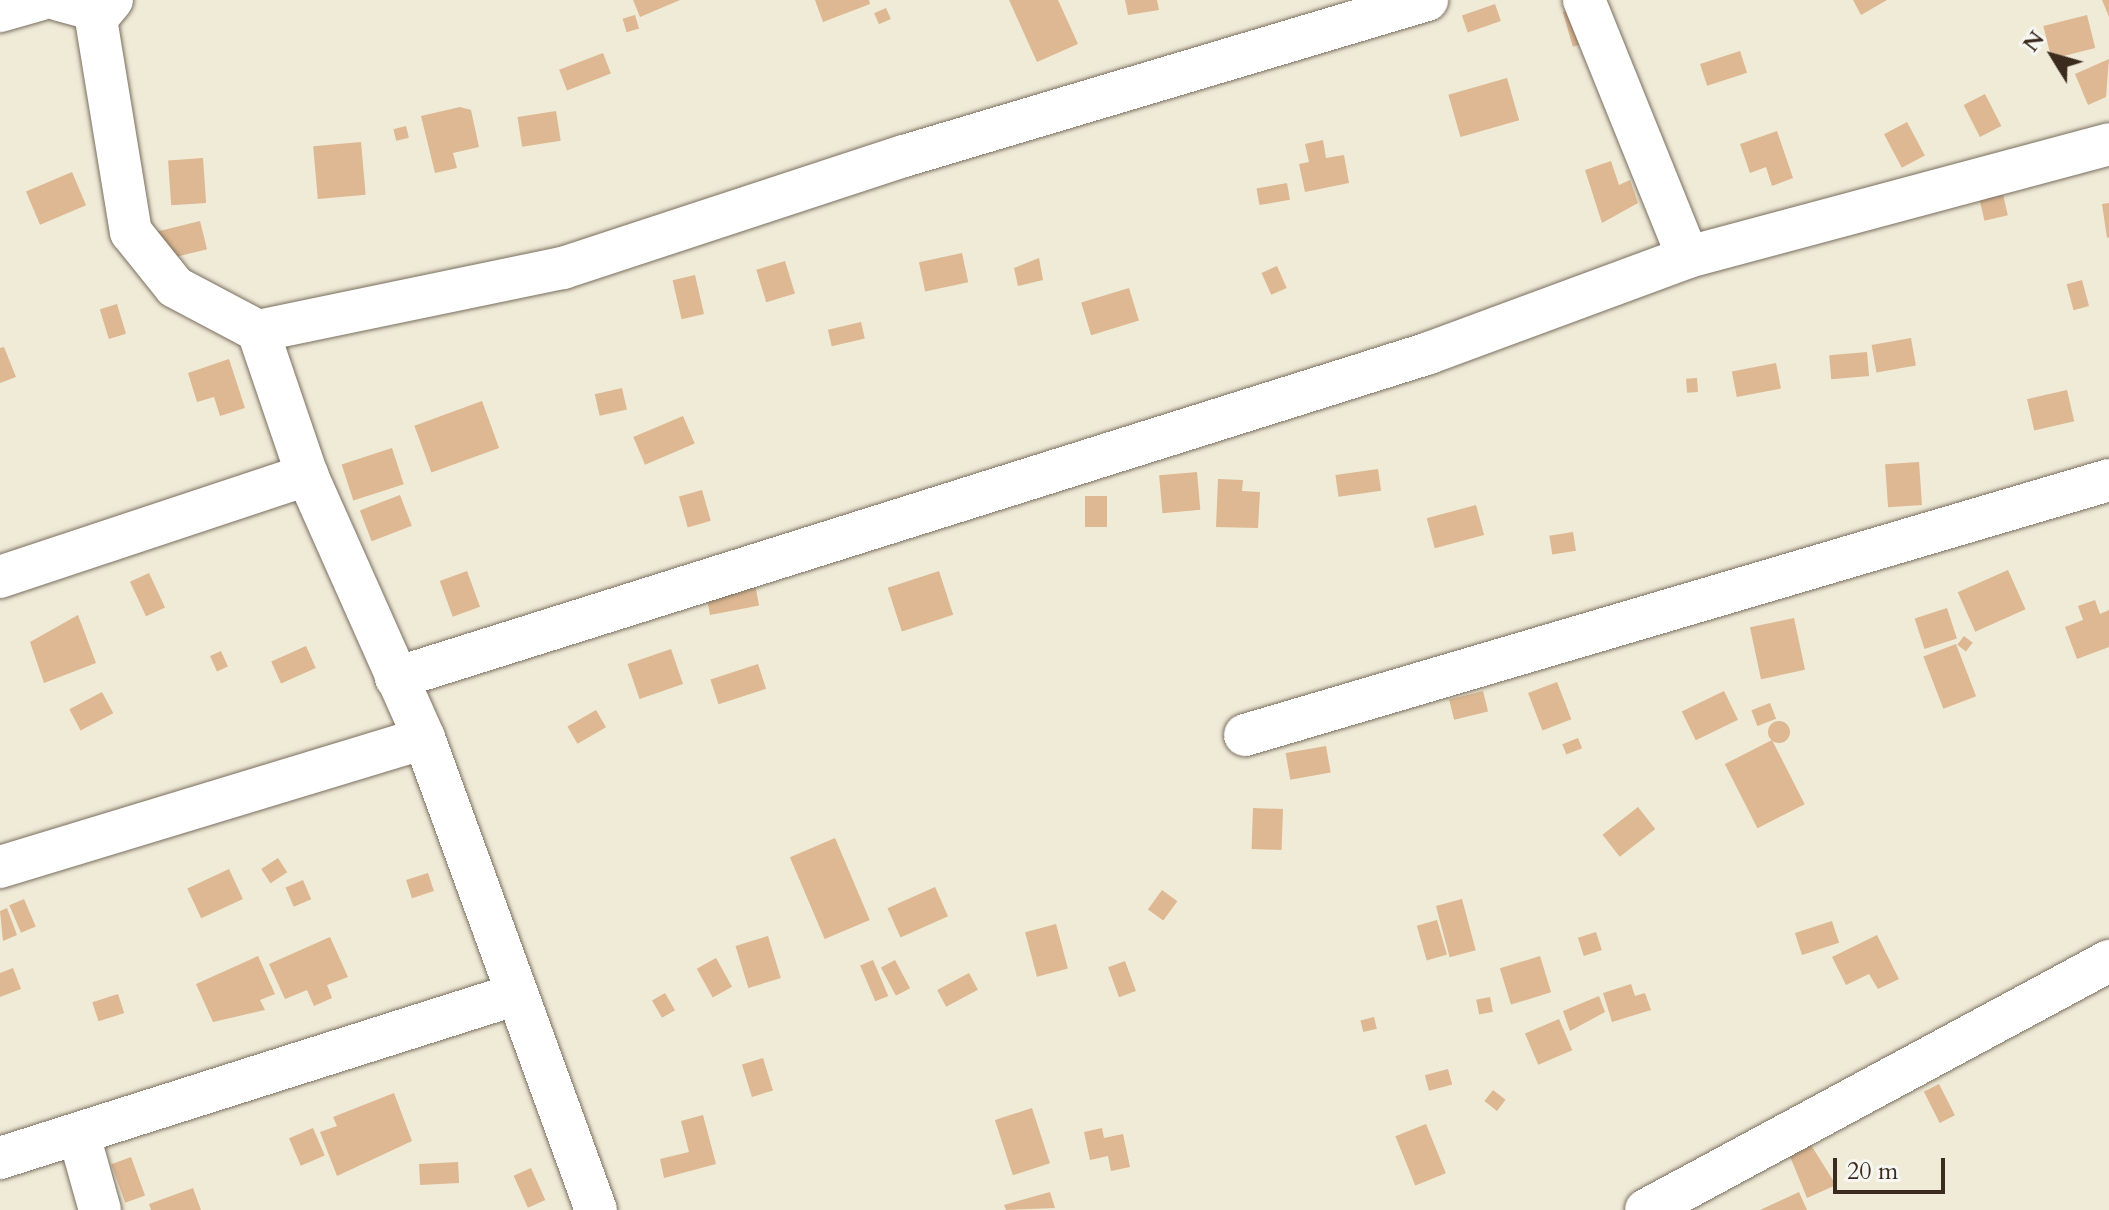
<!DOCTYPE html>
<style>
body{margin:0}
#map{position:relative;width:2109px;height:1210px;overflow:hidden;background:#efebd7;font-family:Cardo,serif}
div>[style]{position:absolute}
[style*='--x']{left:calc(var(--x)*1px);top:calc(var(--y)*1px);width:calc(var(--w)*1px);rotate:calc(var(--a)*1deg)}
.building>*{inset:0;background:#ddb892;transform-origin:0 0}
.round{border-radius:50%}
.roads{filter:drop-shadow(0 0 2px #7a6e5f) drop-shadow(0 0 2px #7a6e5f)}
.minor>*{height:42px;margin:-21px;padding:0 21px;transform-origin:21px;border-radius:21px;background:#fff}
span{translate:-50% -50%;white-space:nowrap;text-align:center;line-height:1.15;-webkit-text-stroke:8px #f6f6f2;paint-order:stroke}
.north{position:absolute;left:2013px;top:16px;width:80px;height:80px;-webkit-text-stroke:6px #f6f6f2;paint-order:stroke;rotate:307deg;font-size:22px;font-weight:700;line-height:32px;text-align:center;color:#3b2a1e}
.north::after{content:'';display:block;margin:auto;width:28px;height:36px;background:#3b2a1e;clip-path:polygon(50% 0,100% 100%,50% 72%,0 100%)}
.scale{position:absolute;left:1833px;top:1158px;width:112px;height:36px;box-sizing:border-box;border:4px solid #3b2a1e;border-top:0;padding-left:10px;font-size:24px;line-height:28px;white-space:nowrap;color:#3b2a1e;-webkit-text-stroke:6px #f6f6f2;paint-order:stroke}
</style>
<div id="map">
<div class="building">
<div style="clip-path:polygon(633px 0,680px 0,640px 17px)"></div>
<div style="clip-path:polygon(815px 0,869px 0,870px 4px,823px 22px)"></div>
<div style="clip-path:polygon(1009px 0,1058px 0,1078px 44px,1037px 62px)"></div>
<div style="clip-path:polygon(1125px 0,1157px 0,1159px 10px,1128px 15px)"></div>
<div style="clip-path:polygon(1853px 0,1887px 0,1861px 15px)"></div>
<div style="clip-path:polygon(2102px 0,2109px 0,2109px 17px)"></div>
<div style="left:1495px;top:4px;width:18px;height:35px;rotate:71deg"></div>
<div style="left:1584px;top:6px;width:36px;height:22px;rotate:74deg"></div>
<div style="left:886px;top:8px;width:12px;height:13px;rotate:66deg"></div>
<div style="left:635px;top:15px;width:14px;height:13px;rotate:73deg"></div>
<div style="left:2087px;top:15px;width:34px;height:45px;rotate:76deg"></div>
<div style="left:1740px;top:51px;width:23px;height:42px;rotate:72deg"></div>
<div style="left:603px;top:53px;width:22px;height:47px;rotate:69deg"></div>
<div style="clip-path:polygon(2109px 59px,2106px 97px,2088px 105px,2075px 74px)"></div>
<div style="left:1507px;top:78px;width:44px;height:61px;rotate:74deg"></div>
<div style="left:1985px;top:94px;width:36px;height:24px;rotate:63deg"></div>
<div style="clip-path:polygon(460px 107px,471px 110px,479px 147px,453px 153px,457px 168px,435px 173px,421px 116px)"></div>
<div style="left:556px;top:111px;width:30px;height:39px;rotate:81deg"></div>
<div style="left:1907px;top:122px;width:38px;height:26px;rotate:62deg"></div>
<div style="left:406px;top:126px;width:12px;height:13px;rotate:76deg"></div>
<div style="clip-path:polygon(1777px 131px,1793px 178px,1772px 186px,1766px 167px,1750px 173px,1740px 144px)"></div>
<div style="clip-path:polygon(1323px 140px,1326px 158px,1344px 155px,1349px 183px,1305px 192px,1299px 164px,1309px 162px,1305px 144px)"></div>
<div style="left:361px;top:142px;width:53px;height:48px;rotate:85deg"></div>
<div style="left:203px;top:158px;width:45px;height:35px;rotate:86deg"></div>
<div style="clip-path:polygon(1611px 161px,1619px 185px,1630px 180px,1638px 203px,1602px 223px,1585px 170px)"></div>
<div style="left:72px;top:172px;width:36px;height:50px;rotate:67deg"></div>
<div style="left:1287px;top:183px;width:17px;height:31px;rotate:80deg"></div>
<div style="left:2002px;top:190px;width:26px;height:24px;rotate:77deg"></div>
<div style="clip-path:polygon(2109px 203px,2109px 237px,2107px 238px,2102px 204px)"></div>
<div style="left:200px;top:221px;width:29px;height:47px;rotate:76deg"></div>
<div style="left:962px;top:253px;width:30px;height:44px;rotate:78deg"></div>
<div style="clip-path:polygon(1039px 258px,1043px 280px,1018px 286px,1014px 268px)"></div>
<div style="left:785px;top:261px;width:34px;height:30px;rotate:73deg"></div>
<div style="left:1277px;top:266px;width:24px;height:17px;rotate:66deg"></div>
<div style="left:695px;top:275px;width:40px;height:23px;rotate:77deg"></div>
<div style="left:2082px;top:280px;width:27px;height:16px;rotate:75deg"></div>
<div style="left:1129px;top:288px;width:34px;height:50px;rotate:73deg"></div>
<div style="left:117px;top:304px;width:31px;height:18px;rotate:73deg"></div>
<div style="left:861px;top:322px;width:17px;height:34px;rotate:77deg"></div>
<div style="left:1911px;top:338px;width:28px;height:40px;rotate:80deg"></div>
<div style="clip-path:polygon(4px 347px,16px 377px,0 383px,0 348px)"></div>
<div style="left:1867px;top:352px;width:24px;height:38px;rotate:85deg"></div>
<div style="clip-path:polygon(229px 359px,245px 408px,220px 416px,214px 397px,197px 402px,188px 373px)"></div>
<div style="left:1776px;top:363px;width:26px;height:45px;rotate:79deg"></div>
<div style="left:1697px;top:378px;width:14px;height:11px;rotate:86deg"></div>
<div style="left:622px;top:388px;width:22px;height:28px;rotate:77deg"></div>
<div style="left:2067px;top:390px;width:32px;height:41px;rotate:77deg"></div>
<div style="left:482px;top:401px;width:50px;height:72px;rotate:70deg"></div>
<div style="left:683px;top:416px;width:30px;height:54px;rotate:67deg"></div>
<div style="left:392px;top:448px;width:38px;height:53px;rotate:72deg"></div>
<div style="left:1919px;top:462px;width:43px;height:34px;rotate:86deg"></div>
<div style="left:1378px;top:469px;width:22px;height:43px;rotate:82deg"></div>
<div style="left:1197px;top:472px;width:38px;height:38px;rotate:85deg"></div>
<div style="clip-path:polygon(1218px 479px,1243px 480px,1242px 491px,1260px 492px,1258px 528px,1216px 527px)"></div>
<div style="left:702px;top:490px;width:32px;height:24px;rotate:74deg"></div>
<div style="left:400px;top:495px;width:33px;height:43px;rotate:69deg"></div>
<div style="left:1085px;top:496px;width:22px;height:31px"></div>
<div style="left:1476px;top:505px;width:31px;height:51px;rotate:75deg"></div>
<div style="left:1573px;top:532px;width:19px;height:24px;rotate:81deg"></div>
<div style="left:2008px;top:570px;width:43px;height:55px;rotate:66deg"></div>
<div style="left:467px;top:571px;width:38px;height:29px;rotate:70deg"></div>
<div style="left:939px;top:571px;width:46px;height:54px;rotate:72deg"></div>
<div style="left:149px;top:573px;width:38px;height:21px;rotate:65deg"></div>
<div style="left:753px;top:574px;width:32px;height:50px;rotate:79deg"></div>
<div style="clip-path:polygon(2095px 600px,2100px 614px,2109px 610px,2109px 647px,2077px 659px,2065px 627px,2083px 620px,2078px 606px)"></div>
<div style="left:1947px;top:608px;width:32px;height:34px;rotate:72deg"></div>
<div style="clip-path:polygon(78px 615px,96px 663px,44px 683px,30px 642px)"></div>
<div style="left:1794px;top:618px;width:53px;height:45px;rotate:78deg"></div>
<div style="left:1964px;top:636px;width:11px;height:11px;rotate:38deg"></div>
<div style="left:1956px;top:644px;width:56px;height:35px;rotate:69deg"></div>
<div style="left:306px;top:646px;width:24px;height:38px;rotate:66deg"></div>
<div style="left:671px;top:649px;width:37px;height:46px;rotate:71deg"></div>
<div style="left:221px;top:651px;width:17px;height:12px;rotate:66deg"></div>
<div style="left:758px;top:664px;width:26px;height:50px;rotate:72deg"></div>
<div style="left:1557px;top:682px;width:40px;height:31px;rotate:69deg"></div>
<div style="left:1483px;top:691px;width:21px;height:35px;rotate:76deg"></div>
<div style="left:1724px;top:691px;width:32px;height:47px;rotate:64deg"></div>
<div style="left:102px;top:692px;width:24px;height:37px;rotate:62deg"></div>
<div style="left:1770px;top:703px;width:17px;height:20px;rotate:69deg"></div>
<div style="left:596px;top:710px;width:20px;height:33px;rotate:60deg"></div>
<div class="round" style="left:1768px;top:721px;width:22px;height:22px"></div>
<div style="left:1578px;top:738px;width:11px;height:17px;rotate:68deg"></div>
<div style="left:1772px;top:740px;width:72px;height:53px;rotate:63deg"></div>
<div style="left:1326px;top:746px;width:27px;height:41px;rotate:80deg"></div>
<div style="left:1638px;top:807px;width:28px;height:45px;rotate:52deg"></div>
<div style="left:1253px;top:808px;width:30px;height:41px;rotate:2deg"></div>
<div style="left:835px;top:838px;width:89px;height:49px;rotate:67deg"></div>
<div style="left:278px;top:858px;width:17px;height:20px;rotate:57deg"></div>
<div style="left:229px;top:869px;width:33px;height:46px;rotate:65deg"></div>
<div style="left:428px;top:873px;width:19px;height:23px;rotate:72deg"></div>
<div style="left:303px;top:880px;width:21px;height:19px;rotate:67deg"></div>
<div style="left:935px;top:887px;width:32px;height:52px;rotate:66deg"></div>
<div style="left:1162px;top:890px;width:19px;height:24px;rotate:36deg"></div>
<div style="left:24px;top:899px;width:30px;height:16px;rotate:67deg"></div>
<div style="left:1462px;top:899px;width:53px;height:27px;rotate:75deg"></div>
<div style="clip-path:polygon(7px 908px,17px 935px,3px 941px,0 911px)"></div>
<div style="left:1437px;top:920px;width:36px;height:21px;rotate:74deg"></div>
<div style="left:1832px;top:921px;width:23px;height:39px;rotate:72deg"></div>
<div style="left:1056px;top:924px;width:46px;height:32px;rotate:75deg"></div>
<div style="left:1596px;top:932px;width:19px;height:19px;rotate:72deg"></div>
<div style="clip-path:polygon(1877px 935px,1899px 979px,1878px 989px,1869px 974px,1846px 985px,1832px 957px)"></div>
<div style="left:768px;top:936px;width:44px;height:34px;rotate:73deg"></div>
<div style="clip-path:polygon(330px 937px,348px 977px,327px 985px,332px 998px,314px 1006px,307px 990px,285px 999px,269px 964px)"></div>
<div style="clip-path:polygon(258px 956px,275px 994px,260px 1000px,265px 1010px,213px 1022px,196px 984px)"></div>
<div style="left:1540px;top:956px;width:38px;height:42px;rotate:73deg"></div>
<div style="left:716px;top:958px;width:33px;height:22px;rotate:61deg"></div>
<div style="left:873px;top:960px;width:39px;height:14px;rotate:67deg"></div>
<div style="left:895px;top:960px;width:32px;height:16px;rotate:62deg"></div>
<div style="left:1125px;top:961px;width:32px;height:18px;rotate:70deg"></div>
<div style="clip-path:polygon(13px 968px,21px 989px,0 997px,0 973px)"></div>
<div style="left:969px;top:973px;width:19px;height:36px;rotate:62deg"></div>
<div style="clip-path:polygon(1631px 984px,1635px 996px,1645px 993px,1651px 1010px,1612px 1022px,1603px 993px)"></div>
<div style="left:665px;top:993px;width:20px;height:15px;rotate:60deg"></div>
<div style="left:118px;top:994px;width:20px;height:27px;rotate:72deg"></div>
<div style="clip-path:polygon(1599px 996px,1605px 1012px,1570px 1031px,1563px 1011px)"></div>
<div style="left:1490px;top:997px;width:15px;height:14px;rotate:79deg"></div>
<div style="left:1374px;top:1017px;width:12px;height:14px;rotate:76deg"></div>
<div style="left:1559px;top:1019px;width:34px;height:37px;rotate:67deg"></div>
<div style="left:763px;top:1058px;width:34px;height:22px;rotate:73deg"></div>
<div style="left:1448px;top:1069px;width:16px;height:24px;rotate:75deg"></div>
<div style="left:1939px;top:1084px;width:35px;height:17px;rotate:63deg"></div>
<div style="left:1493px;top:1090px;width:16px;height:14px;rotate:38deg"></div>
<div style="clip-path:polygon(394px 1093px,412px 1141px,337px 1176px,320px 1132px,337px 1126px,333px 1117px)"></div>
<div style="left:1032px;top:1108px;width:58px;height:39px;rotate:72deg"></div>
<div style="clip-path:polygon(703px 1115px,716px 1164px,664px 1178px,660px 1159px,689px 1152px,681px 1121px)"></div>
<div style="left:1426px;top:1124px;width:53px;height:33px;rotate:68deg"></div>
<div style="left:313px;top:1128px;width:30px;height:26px;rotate:67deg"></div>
<div style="clip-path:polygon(1102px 1128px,1104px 1138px,1123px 1134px,1130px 1167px,1111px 1171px,1108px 1156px,1090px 1160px,1084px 1132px)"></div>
<div style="clip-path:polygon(1811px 1145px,1836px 1185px,1807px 1198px,1789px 1154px)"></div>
<div style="left:131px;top:1157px;width:41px;height:21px;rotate:70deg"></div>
<div style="left:458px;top:1162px;width:21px;height:39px;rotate:87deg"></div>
<div style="left:531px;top:1168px;width:35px;height:19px;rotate:66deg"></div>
<div style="clip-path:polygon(193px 1188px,201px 1210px,151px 1210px,149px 1204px)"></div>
<div style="clip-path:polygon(1050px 1192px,1055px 1208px,1006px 1210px,1004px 1205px)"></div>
<div style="clip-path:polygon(1799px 1192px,1807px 1210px,1760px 1210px)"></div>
</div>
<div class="roads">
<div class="minor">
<div style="--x:59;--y:0;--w:42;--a:15"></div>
<div style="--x:112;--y:0;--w:25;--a:130"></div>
<div style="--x:96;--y:19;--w:216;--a:80.7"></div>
<div style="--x:131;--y:232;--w:70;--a:51.3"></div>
<div style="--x:175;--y:287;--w:94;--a:27.9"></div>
<div style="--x:258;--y:331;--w:152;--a:71.2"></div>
<div style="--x:307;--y:475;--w:288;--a:66"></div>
<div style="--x:424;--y:738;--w:502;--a:69.98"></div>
<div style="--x:1584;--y:0;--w:277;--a:68"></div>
<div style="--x:0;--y:11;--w:41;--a:-15.8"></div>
<div style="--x:258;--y:331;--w:311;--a:-11.7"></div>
<div style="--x:563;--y:268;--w:359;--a:-18.2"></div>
<div style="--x:904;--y:156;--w:546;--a:-16.61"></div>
<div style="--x:0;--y:577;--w:324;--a:-18.4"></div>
<div style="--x:396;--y:678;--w:1083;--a:-17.46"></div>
<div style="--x:1429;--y:353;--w:276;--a:-20.3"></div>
<div style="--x:1688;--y:257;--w:436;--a:-15"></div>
<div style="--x:1245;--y:735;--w:901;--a:-16.44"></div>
<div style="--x:0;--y:867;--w:443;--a:-16.9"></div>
<div style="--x:79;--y:1135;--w:78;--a:74.4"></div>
<div style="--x:0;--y:1158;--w:542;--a:-17.6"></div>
<div style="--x:1646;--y:1210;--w:526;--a:-28.27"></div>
</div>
</div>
<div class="north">N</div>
<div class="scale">20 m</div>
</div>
